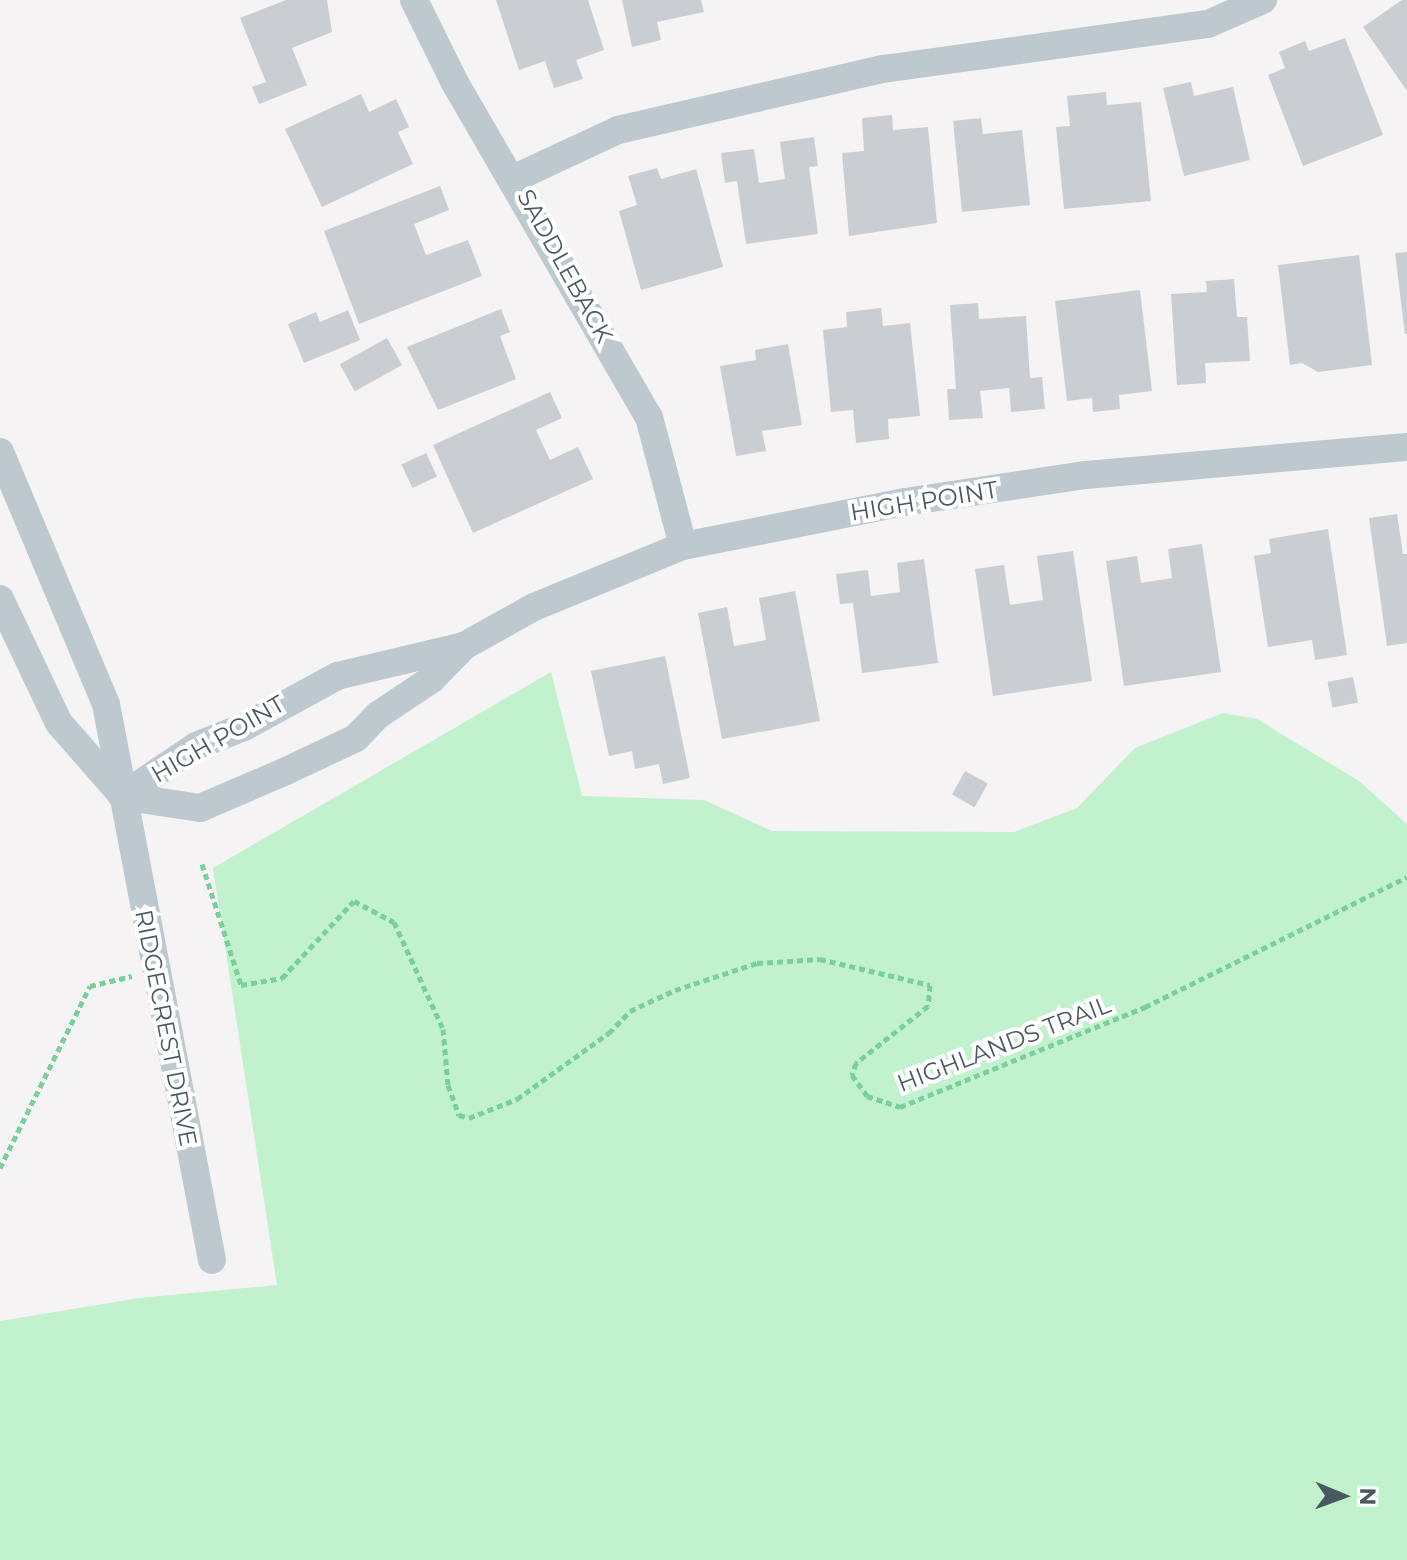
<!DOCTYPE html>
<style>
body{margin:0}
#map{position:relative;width:1407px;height:1560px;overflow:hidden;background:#f5f3f3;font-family:Montserrat,sans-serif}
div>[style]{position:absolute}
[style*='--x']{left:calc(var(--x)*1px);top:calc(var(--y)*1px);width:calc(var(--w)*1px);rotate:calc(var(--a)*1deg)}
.green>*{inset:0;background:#c2f1ce}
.building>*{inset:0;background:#caced2;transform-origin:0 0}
.path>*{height:5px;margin-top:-2.5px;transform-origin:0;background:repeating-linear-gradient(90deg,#79d09a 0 6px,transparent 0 10px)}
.minor>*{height:28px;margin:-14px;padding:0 14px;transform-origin:14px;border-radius:14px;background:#bec9cf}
span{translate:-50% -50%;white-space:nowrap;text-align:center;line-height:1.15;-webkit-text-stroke:8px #fff;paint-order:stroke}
.street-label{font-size:24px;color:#4a5961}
.north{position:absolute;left:1303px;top:1456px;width:80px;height:80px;-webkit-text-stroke:6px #fff;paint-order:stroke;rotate:91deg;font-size:22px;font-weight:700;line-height:32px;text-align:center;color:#4a5961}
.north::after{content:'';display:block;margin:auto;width:28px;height:36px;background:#4a5961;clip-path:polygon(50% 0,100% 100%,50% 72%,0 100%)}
</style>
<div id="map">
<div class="green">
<div style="clip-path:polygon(551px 672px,582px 796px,704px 800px,772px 831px,1014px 832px,1077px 808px,1135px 748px,1223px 713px,1257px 719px,1359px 781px,1407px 824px,1407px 1560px,0 1560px,0 1321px,139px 1298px,277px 1285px,213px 868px)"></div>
</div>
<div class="building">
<div style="clip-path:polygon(286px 0,327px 0,332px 32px,292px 48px,307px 85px,259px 104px,252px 87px,266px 82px,240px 18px)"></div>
<div style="clip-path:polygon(496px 0,588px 0,604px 50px,576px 60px,583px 79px,554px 88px,545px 61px,519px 70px)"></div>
<div style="clip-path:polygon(622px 0,701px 0,704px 12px,657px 22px,661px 40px,632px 47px)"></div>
<div style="clip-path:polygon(1402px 0,1407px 0,1407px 91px,1363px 27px)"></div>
<div style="clip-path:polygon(1345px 38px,1383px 135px,1303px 166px,1268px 75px,1285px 68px,1279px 52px,1305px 41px,1309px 51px)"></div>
<div style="clip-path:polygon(1191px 82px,1194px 96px,1233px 87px,1250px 160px,1184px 176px,1163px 88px)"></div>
<div style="clip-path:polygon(1106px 92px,1107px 105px,1141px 102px,1151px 201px,1064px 209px,1056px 127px,1070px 126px,1067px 96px)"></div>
<div style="clip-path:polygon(361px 94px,369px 112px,396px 99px,409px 127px,398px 132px,413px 164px,322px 207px,285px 129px)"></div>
<div style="clip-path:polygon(892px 115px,893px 130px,928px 127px,937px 223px,849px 236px,842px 153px,864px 151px,862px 118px)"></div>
<div style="clip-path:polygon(981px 118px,983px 134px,1022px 130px,1030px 205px,962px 212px,953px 121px)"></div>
<div style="clip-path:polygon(814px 137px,818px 166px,809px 167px,818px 234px,746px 244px,737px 181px,725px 183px,721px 153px,754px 149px,759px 183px,785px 179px,780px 142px)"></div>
<div style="clip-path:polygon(657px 168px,661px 179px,696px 169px,723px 267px,641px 290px,619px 211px,637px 205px,628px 176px)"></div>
<div style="clip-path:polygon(440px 186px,449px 210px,414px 224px,426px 255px,468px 240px,482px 276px,359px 324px,324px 231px)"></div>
<div style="clip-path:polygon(1407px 252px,1407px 334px,1405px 334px,1395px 253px)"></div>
<div style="clip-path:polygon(1359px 255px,1372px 365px,1318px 372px,1302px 363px,1290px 365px,1278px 265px)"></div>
<div style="clip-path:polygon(1234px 279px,1237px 317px,1247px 317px,1250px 361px,1205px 363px,1206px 383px,1177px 385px,1171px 294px,1207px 292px,1206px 281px)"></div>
<div style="clip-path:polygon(1140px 290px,1152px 391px,1119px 395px,1120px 409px,1093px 412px,1092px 398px,1067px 401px,1055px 301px)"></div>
<div style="clip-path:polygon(978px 303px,979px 319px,1026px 316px,1030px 378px,1042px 377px,1045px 409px,1011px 412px,1009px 388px,980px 391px,983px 418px,949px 420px,947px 389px,956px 389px,950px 305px)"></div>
<div style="clip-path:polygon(881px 308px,883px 326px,910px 323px,920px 416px,888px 419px,889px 439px,856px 443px,853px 410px,831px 412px,823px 330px,847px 327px,846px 312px)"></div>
<div style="clip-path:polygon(501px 309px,510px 332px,500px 336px,516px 379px,438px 410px,407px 347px)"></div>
<div style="clip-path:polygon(348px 310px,360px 340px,304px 363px,288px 324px,316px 312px,320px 322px)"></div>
<div style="left:387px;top:338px;width:31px;height:54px;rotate:61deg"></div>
<div style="clip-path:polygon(788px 344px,802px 425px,762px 431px,766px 451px,736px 456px,720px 366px,756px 360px,755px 350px)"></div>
<div style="clip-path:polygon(550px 392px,562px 418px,536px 430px,550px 460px,578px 447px,593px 479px,473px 533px,433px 445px)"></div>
<div style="left:426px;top:453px;width:26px;height:27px;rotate:65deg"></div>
<div style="clip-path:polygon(1397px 514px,1403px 554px,1407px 554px,1407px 643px,1387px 646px,1369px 518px)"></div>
<div style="clip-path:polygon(1328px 529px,1347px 655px,1315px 660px,1312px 640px,1268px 647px,1254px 556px,1271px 553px,1269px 539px)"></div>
<div style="clip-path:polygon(1202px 544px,1221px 672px,1124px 686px,1106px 561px,1137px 556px,1141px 583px,1172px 578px,1168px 549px)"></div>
<div style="clip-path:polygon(1073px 551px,1092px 681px,993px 696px,975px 569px,1004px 565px,1010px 605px,1043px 600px,1037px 556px)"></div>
<div style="clip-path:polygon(924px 559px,938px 663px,862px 673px,853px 603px,840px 604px,836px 574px,868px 570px,871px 596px,900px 592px,897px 563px)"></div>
<div style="clip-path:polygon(795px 591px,820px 721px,722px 739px,698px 613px,727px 607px,734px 646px,766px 640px,759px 598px)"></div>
<div style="clip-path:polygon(665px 656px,690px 778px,663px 784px,659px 764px,635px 769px,632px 751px,609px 756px,591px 671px)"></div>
<div style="left:1353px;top:677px;width:26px;height:26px;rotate:79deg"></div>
<div style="left:965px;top:771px;width:26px;height:27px;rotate:29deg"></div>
</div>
<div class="path">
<div style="--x:202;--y:864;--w:127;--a:72.1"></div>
<div style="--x:241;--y:985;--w:42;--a:-9.7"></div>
<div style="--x:282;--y:978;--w:105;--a:-46.9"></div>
<div style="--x:354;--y:901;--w:45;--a:27.7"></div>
<div style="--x:394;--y:922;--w:118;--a:65.4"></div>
<div style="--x:443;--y:1029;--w:56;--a:84.9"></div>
<div style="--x:448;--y:1085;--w:32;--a:70"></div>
<div style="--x:459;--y:1115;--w:10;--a:17"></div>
<div style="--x:469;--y:1118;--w:52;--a:-21.6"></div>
<div style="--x:517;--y:1099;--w:113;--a:-35.7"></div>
<div style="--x:609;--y:1033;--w:30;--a:-46"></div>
<div style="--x:630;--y:1011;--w:50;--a:-25"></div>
<div style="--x:675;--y:990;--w:86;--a:-18.2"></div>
<div style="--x:757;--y:963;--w:63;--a:-3.6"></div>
<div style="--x:820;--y:959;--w:113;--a:13.3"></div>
<div style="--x:930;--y:985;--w:21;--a:95"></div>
<div style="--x:928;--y:1006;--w:92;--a:141.6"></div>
<div style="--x:856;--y:1063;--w:13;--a:108"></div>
<div style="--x:852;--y:1075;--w:26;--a:54"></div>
<div style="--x:867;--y:1096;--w:35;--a:18"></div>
<div style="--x:900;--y:1107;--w:265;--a:-22.2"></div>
<div style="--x:1145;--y:1007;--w:292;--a:-26.4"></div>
<div style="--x:0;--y:1168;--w:203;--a:-63.7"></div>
<div style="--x:90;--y:986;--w:43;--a:-13.4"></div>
</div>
<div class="minor">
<div style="--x:414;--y:0;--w:93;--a:63.7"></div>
<div style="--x:455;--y:83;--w:386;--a:59.9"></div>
<div style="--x:649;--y:417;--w:133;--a:75.2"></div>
<div style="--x:515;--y:178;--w:114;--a:-25"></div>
<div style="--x:618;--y:130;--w:272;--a:-13"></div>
<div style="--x:883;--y:69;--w:328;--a:-7.9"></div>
<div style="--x:1208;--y:24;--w:60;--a:-23.6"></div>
<div style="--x:0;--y:452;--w:273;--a:67.2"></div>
<div style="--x:106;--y:704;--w:566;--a:79.21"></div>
<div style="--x:0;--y:599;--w:137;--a:64.6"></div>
<div style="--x:59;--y:723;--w:96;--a:48.8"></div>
<div style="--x:464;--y:646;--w:80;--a:-29.1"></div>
<div style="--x:534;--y:607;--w:161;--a:-22.3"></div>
<div style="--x:683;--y:546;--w:226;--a:-11.2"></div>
<div style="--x:905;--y:502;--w:183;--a:-8.5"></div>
<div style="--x:1086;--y:475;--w:322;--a:-5"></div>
<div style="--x:464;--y:646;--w:46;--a:134.1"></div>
<div style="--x:432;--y:679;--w:65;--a:146.3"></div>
<div style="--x:378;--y:715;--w:32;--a:134"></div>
<div style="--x:356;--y:738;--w:80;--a:154.7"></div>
<div style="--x:284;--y:772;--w:91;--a:156.8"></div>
<div style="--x:200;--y:808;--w:79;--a:-171.3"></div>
<div style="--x:122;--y:796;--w:89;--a:-34"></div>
<div style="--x:196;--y:746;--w:52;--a:-21.6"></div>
<div style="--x:244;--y:727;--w:106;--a:-28.7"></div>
<div style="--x:337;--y:676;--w:130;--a:-13.3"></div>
</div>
<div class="street-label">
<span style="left:565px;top:266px;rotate:61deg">SADDLEBACK</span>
<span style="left:924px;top:501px;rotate:-9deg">HIGH POINT</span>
<span style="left:218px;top:739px;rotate:-30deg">HIGH POINT</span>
<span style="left:166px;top:1028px;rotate:79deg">RIDGECREST DRIVE</span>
<span style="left:1004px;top:1044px;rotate:-21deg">HIGHLANDS TRAIL</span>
</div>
<div class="north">N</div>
</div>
